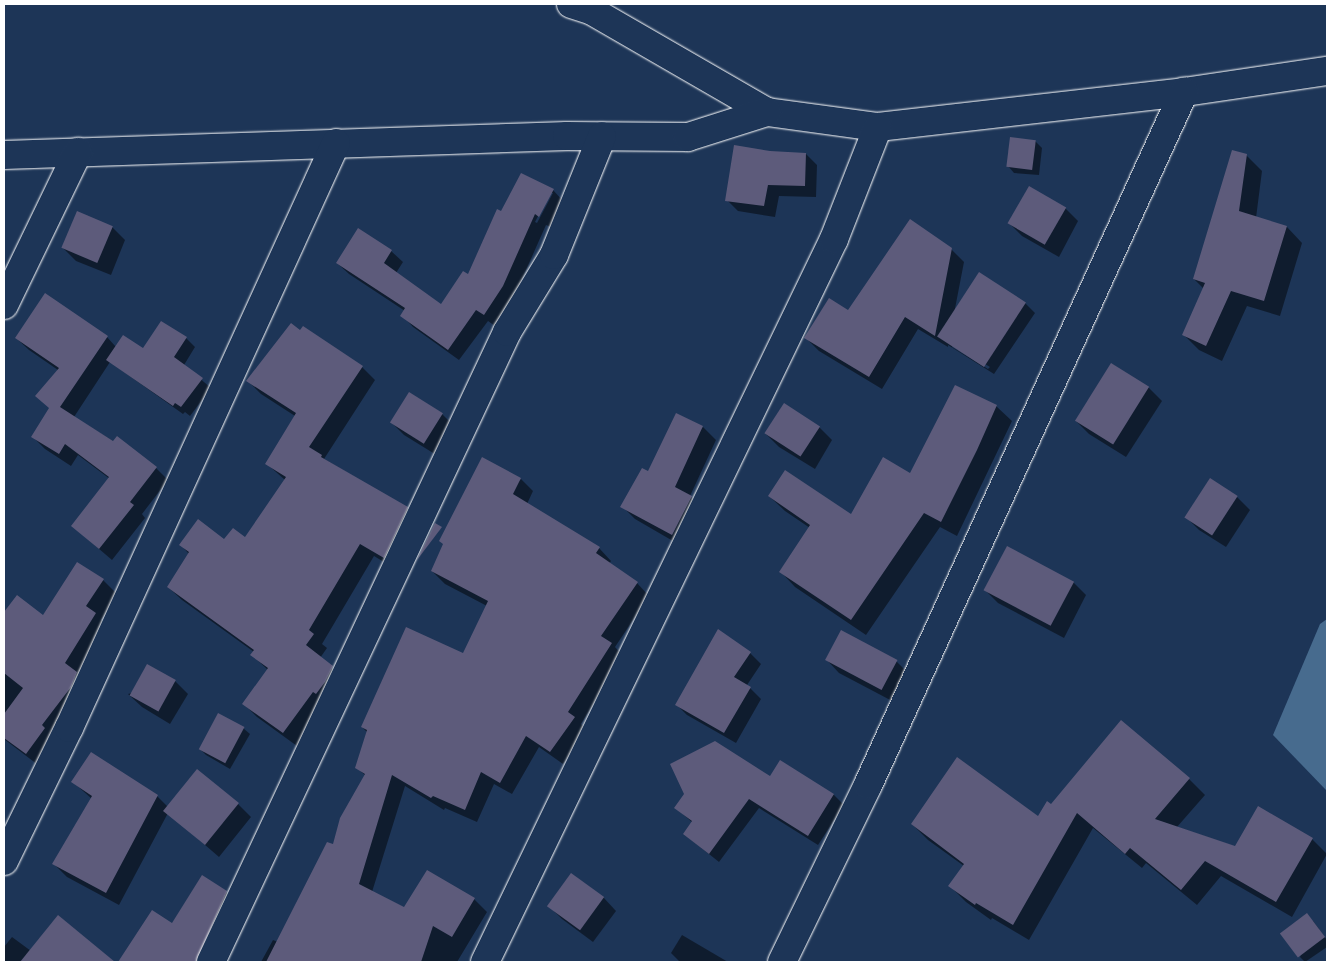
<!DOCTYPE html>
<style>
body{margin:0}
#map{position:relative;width:1331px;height:966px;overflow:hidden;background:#1d3557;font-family:"Gochi Hand",sans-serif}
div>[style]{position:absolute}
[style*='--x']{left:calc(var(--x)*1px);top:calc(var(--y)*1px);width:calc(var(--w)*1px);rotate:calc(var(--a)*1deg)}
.water>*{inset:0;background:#476b8e}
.shadow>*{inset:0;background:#0007}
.building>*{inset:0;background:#5d5b7b;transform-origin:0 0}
.roads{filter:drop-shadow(0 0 1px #fff) drop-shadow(0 0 1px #fff)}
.minor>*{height:28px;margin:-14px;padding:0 14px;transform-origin:14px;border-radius:14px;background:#1d3557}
span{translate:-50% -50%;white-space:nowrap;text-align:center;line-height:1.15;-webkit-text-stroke:4.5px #1d3557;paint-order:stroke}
.frame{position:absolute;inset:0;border:5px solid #fff;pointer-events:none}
</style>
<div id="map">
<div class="water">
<div style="clip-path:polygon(1327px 619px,1327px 787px,1326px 790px,1273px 735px,1320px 624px)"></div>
</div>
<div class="shadow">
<div style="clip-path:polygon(1035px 141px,1042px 148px,1039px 175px,1014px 173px,1008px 166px)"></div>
<div style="clip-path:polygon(770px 152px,806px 154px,817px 165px,816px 197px,779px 196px,775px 217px,738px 211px,727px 200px)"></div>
<div style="clip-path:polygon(1246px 155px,1262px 171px,1256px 218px,1287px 227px,1302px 243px,1280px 316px,1247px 306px,1222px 361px,1199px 350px,1183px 334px,1204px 289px,1194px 279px)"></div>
<div style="clip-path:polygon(1029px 188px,1065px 208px,1078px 221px,1059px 257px,1022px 236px,1009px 223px)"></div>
<div style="clip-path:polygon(evenodd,553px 190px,564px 202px,551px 227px,546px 225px,514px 297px,495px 326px,488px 321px,459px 360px,413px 327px,402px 315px,405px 311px,349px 274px,337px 263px,391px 251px,403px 262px,396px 273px,441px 306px,468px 276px,502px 213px,553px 190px,550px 193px,553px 193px,537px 223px,535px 222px,550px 193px)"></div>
<div style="clip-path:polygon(112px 227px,125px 240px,111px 275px,76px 261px,63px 248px)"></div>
<div style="clip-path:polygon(evenodd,951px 249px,964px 262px,953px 319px,1025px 303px,1035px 313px,994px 374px,948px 345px,948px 347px,918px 329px,882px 389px,819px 351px,806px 338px,951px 249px,952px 344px,990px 367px,988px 369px,952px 347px,952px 344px)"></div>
<div style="clip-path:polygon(301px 332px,362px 367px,375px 380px,324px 459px,407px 508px,420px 521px,397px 570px,374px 556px,322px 644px,327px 648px,320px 658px,345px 680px,297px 746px,257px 717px,244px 704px,268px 670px,252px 655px,254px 652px,182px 600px,168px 587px,189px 554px,181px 545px,246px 539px,285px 480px,267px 464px,295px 416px,261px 394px,248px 381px)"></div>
<div style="clip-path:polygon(107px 337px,116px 347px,144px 350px,186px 338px,195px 347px,184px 365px,211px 388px,190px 416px,185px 412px,183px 414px,110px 362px,74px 417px,156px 468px,168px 480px,142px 514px,145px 518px,112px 560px,77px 530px,110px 479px,78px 455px,71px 466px,45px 449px,33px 437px,50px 409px,58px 370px,29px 350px,16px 338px)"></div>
<div style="clip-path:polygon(1112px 364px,1149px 388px,1162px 401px,1126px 457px,1089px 434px,1076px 421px)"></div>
<div style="clip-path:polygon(784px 405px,819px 427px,832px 440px,815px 469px,779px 447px,766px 434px)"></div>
<div style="clip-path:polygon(996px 406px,1012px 421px,957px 536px,940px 527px,866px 635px,795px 587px,780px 571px,810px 528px,785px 511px,769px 496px,851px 516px,911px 474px)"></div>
<div style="clip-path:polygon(442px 414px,455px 427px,438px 456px,404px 435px,391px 422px)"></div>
<div style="clip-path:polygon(703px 427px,716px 440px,690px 496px,705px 511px,685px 548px,635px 519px,622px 506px,649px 473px)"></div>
<div style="clip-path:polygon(521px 479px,533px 491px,527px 504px,599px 548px,611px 561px,609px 564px,637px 583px,649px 596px,615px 647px,623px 656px,581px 724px,587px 730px,563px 764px,539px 747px,512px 794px,494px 784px,477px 822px,445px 808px,444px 810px,405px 786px,372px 892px,405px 908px,427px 871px,474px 899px,487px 912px,457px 962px,261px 962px,273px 940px,278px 942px,334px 846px,366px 776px,357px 768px,367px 732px,362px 727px,464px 655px,487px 606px,445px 584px,432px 571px)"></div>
<div style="clip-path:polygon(1237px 497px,1250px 510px,1226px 547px,1199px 530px,1186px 517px)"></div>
<div style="clip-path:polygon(103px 580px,118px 595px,101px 620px,110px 629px,42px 768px,4px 739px,4px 614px,17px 597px,44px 617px)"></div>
<div style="clip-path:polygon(1073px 582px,1086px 595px,1064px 638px,998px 603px,985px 590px)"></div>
<div style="clip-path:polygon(842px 632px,897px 662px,910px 675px,894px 702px,839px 673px,826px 659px)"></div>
<div style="clip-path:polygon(750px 653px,761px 664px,747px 685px,761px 699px,736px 743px,687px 715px,676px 704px)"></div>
<div style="clip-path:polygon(175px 681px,188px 694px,170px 724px,142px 707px,128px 694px)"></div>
<div style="clip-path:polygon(243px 728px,250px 734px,230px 769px,206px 755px,200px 749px)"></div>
<div style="clip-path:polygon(780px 762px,834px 795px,844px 805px,818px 845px,759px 808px,719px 862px,684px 834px,693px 823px,676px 808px,770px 778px)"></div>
<div style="clip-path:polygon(1189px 779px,1205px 795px,1177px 827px,1236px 847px,1258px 808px,1312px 839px,1327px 854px,1292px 917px,1221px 876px,1197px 905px,1146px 863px,1142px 868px,1093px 828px,1029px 940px,992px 918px,991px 920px,966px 902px,950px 886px,964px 866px,928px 840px,912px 824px,1038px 818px,1051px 805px)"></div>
<div style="clip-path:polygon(73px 782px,157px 796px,168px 807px,238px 804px,251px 817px,219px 857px,168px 813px,119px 905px,67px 877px,54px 864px,92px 799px)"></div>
<div style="clip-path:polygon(226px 892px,239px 905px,212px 962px,120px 962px,152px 912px,172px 925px)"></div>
<div style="clip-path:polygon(603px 897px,616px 911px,593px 942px,562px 919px,549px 906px)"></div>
<div style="clip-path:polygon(58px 917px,113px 962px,4px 962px,4px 947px,12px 937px,31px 951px)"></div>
<div style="clip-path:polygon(1313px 921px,1327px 940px,1327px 947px,1305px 962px,1300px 957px)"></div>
<div style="clip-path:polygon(682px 935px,728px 962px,680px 962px,671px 953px)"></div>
</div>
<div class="building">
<div style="left:1010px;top:137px;width:26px;height:30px;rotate:7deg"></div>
<div style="clip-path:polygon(734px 145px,770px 151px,806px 153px,805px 186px,768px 185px,764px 206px,725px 201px)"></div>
<div style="clip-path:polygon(1232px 150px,1247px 154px,1239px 211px,1287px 226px,1264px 301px,1231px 291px,1206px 346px,1182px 335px,1205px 283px,1193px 279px)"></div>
<div style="clip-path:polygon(521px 173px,554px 189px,539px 217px,535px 214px,503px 286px,484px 315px,476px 310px,448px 350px,400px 316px,405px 308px,336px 263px,358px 228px,392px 250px,384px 263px,441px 304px,463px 271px,468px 274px,497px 209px,501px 211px)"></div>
<div style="left:1029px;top:186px;width:43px;height:43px;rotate:30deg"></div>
<div style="left:77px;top:211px;width:39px;height:40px;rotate:23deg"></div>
<div style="clip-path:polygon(910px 219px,952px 248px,935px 336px,905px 317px,869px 377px,804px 338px,829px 298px,848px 310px)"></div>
<div style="left:979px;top:272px;width:56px;height:77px;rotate:33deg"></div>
<div style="clip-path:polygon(45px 293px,108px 336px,60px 407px,113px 441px,117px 436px,157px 467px,130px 502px,134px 505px,99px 549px,71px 526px,109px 477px,65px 444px,59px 454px,31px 437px,49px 408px,35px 396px,59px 368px,15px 338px)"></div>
<div style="clip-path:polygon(161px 321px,187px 337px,174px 357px,203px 378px,181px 407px,175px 403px,173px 406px,106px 360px,123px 335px,143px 348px)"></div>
<div style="clip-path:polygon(291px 323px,300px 330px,303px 326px,363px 366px,309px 447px,322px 455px,321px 457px,408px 507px,384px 558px,360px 544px,309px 630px,314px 634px,306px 645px,333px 666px,325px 682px,316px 694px,313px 692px,283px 733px,242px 704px,268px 668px,250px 655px,254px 650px,167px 587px,189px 552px,179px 545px,198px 519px,224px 539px,233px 528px,245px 537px,286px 477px,265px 464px,296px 413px,246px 381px)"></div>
<div style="left:1111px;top:363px;width:45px;height:68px;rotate:32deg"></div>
<div style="clip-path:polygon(955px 385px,997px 405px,977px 450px,941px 522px,924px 513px,851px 620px,779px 572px,810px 525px,768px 496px,785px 470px,851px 514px,883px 457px,910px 473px)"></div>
<div style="left:409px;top:392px;width:40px;height:36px;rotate:32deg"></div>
<div style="left:784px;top:403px;width:43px;height:36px;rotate:33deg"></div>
<div style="clip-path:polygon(676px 413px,703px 426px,675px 487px,692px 496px,672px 535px,620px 507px,642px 468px,648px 471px)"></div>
<div style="clip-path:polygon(482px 457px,521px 478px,513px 494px,600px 547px,596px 553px,638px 582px,601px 636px,612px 643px,568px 712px,575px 717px,550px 752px,526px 736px,500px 783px,481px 772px,465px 810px,433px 796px,431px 798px,392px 775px,359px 884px,404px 907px,427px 870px,475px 898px,452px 937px,433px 926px,421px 962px,266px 962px,327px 842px,333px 844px,340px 818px,365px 774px,355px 768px,367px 730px,361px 727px,406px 627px,463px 653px,488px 601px,431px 571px,443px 544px,439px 541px)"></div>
<div style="left:1210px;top:478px;width:33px;height:47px;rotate:33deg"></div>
<div style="clip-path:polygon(435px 523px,442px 527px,417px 560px)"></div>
<div style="left:1007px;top:546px;width:76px;height:50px;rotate:28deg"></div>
<div style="clip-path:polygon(77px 562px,104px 579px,86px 606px,96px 613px,65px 663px,77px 672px,71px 687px,42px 725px,45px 728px,26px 754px,4px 738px,4px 714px,23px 688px,4px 673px,4px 612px,17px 595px,43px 615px)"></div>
<div style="clip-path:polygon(718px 629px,751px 652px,734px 677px,751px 687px,724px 733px,675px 705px)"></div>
<div style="left:841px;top:630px;width:64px;height:34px;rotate:28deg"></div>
<div style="left:147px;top:664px;width:33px;height:36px;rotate:29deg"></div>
<div style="left:218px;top:713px;width:30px;height:41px;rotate:28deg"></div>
<div style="clip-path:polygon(1121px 720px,1190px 778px,1155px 819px,1235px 846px,1258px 806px,1313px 838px,1276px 902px,1205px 861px,1181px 890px,1130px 848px,1125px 854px,1077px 813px,1013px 925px,976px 903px,975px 905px,948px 886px,964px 864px,911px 824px,957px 757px,1038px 816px,1047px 801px,1051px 804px)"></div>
<div style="clip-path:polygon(715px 741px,770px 776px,780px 760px,834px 794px,808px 836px,749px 799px,709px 854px,683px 834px,692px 821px,674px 808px,684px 794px,670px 764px)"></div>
<div style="clip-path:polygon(91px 752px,158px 795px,106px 893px,52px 864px,92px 796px,71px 782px)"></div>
<div style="left:197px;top:769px;width:54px;height:54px;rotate:39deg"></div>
<div style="left:571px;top:873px;width:41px;height:41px;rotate:36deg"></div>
<div style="clip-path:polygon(202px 875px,227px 891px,196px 962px,118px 962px,152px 910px,172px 923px)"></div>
<div style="left:1307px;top:913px;width:30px;height:34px;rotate:53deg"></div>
<div style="clip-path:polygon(58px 915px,115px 962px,20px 962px)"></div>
</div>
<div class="roads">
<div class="minor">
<div style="--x:571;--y:4;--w:22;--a:18"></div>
<div style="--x:592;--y:11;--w:202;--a:30"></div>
<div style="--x:767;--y:112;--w:112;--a:7.7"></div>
<div style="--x:878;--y:127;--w:308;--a:-6.5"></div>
<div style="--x:1184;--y:92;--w:145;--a:-8.4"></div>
<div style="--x:4;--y:155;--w:563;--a:-1.93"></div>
<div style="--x:567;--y:136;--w:121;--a:0.5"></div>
<div style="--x:688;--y:137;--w:83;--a:-17.6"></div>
<div style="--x:4;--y:305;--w:170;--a:-64.2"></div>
<div style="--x:4;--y:861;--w:148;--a:-64"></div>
<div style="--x:69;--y:728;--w:643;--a:-65.47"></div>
<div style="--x:211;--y:962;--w:696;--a:-64.83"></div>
<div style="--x:507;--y:332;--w:90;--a:-58.6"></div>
<div style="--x:554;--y:255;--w:128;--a:-68"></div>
<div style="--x:485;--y:962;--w:803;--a:-64.23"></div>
<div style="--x:834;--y:239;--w:120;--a:-68.6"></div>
<div style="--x:782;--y:962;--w:197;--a:-64.1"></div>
<div style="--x:868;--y:785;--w:762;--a:-65.49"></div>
</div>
</div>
<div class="frame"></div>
</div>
